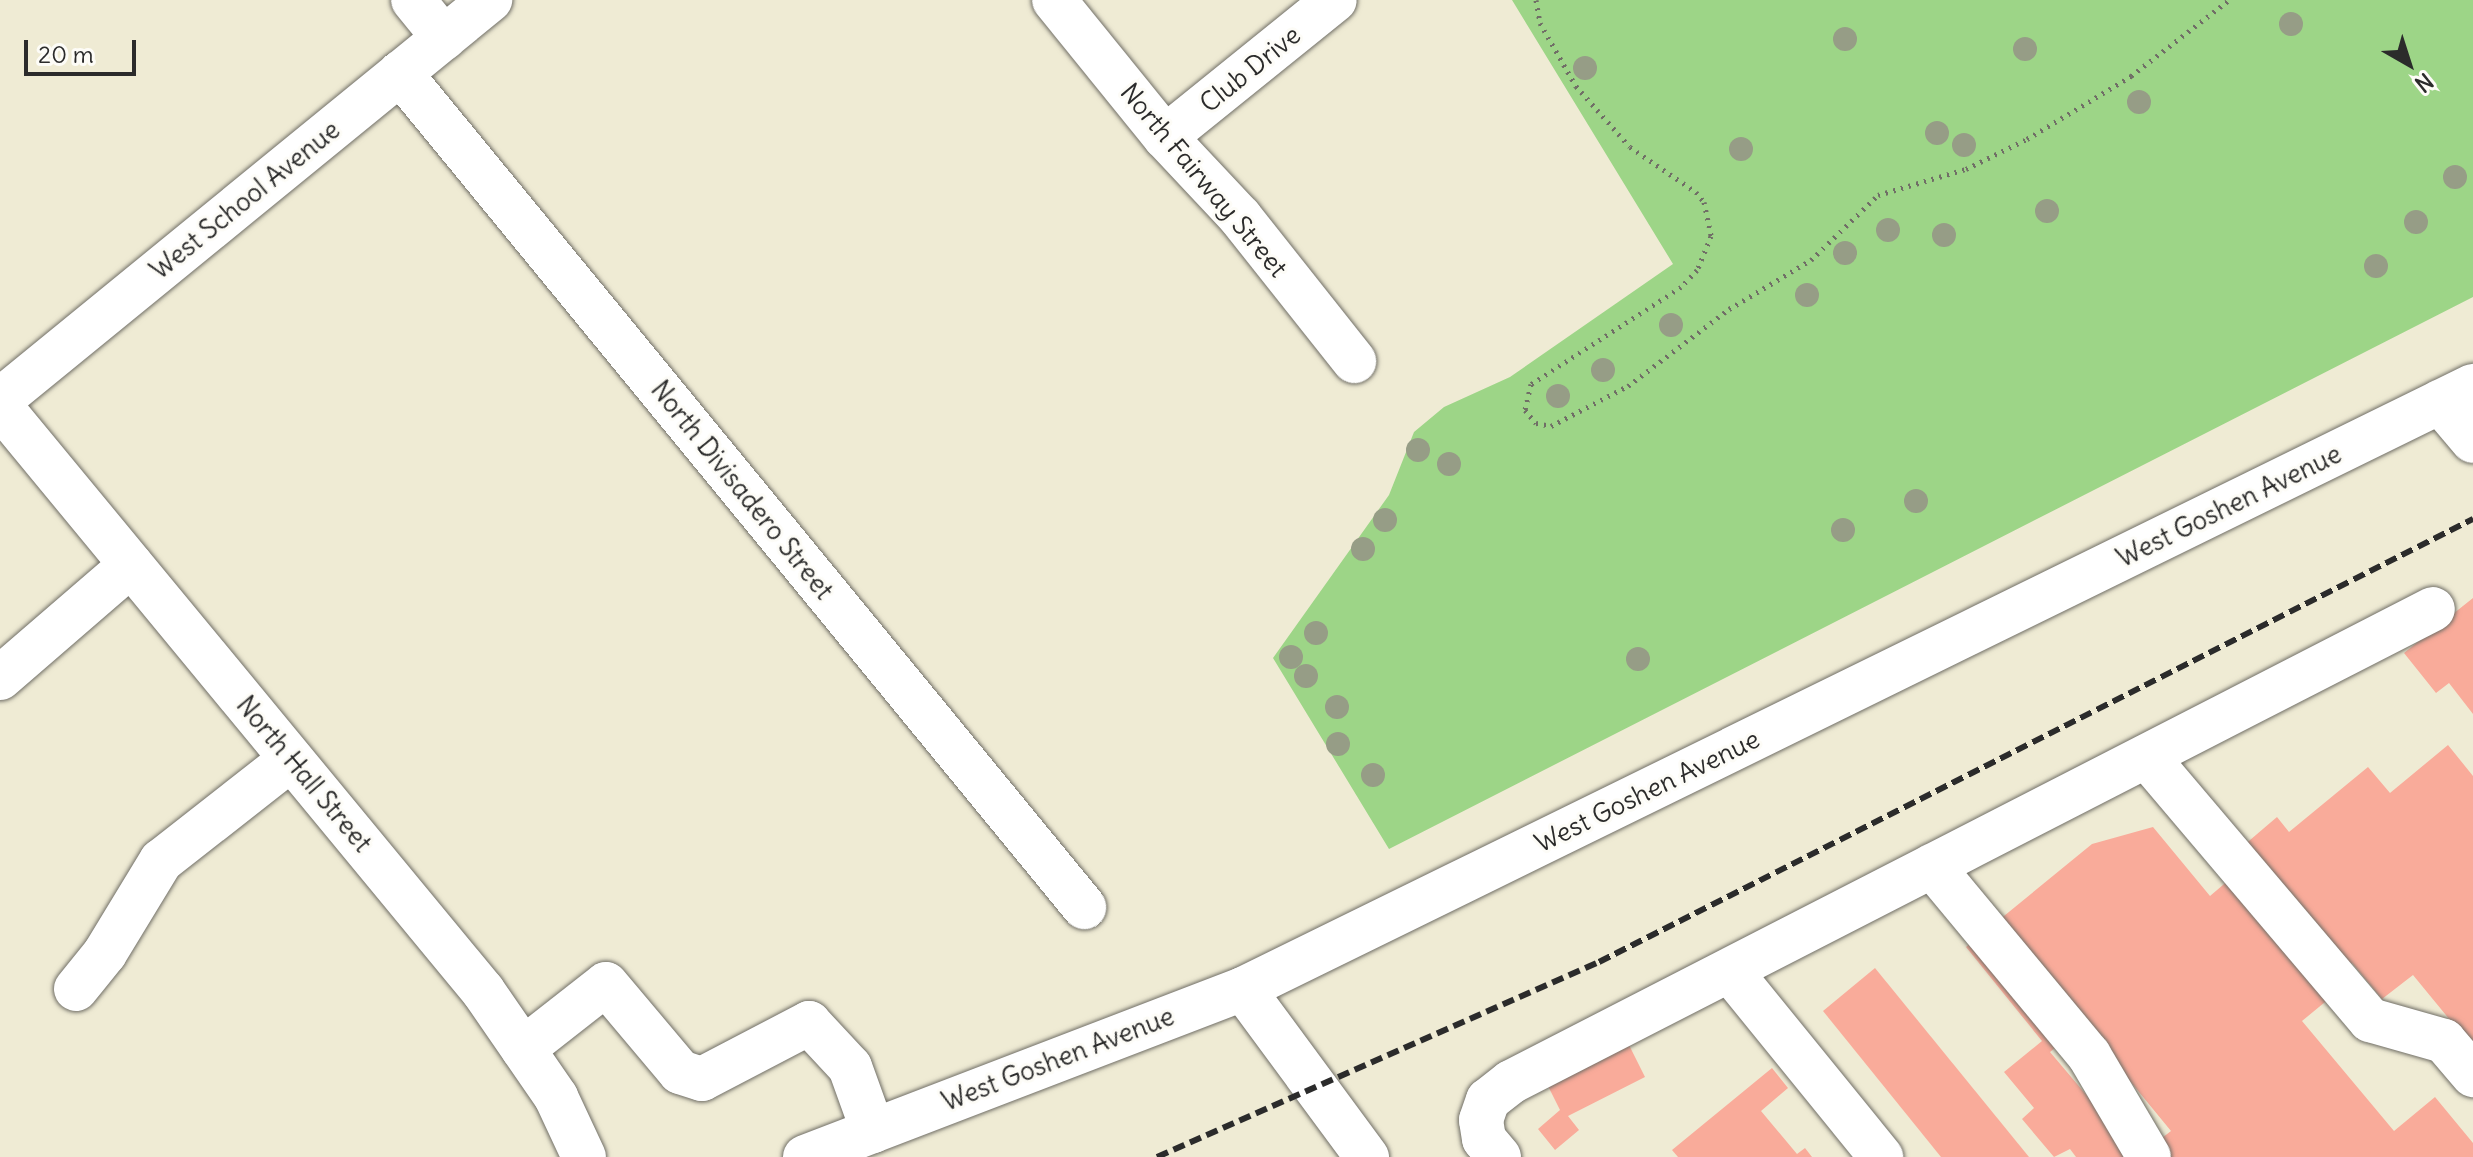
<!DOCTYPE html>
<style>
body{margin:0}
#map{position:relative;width:2473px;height:1157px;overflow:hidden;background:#efebd4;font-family:Delius,sans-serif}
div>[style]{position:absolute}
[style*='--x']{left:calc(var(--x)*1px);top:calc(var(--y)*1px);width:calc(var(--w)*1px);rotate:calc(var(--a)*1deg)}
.green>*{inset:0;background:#9dd587}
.building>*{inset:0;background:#f9ab9a}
.path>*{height:5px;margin-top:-2.5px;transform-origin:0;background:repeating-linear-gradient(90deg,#706e66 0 2px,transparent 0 8px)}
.roads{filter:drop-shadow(0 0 2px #706e66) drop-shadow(0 0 2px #706e66)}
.minor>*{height:44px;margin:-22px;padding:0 22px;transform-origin:22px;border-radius:22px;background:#fff}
.major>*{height:44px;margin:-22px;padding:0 22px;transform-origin:22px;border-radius:22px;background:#fff}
.rail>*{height:6px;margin-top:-3px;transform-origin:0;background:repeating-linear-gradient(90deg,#2b2b2b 0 12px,transparent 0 18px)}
.trees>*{width:24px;height:24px;margin:-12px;border-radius:50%;background:#969d86}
span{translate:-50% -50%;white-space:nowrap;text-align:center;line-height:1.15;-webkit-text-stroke:6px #fdfcf7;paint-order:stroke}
.street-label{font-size:26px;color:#2b2b2b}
.north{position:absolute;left:2369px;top:24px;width:80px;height:80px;-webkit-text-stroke:6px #fdfcf7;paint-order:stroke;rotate:141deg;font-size:22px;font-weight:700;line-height:32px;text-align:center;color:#2b2b2b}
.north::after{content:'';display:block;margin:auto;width:28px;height:36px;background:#2b2b2b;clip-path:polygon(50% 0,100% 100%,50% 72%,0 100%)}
.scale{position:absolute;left:24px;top:40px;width:112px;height:36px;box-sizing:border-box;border:4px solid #2b2b2b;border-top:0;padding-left:10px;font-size:24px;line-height:28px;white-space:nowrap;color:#2b2b2b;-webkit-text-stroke:6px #fdfcf7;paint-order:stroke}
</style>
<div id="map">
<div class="green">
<div style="clip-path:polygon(1512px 0,2473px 0,2473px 297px,1389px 849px,1273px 658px,1389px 495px,1414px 432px,1444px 407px,1510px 377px,1673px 264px)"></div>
</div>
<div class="building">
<div style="clip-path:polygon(2473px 598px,2473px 714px,2449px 683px,2436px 693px,2404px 653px)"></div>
<div style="clip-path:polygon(2448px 745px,2473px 776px,2473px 1048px,2413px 975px,2382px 999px,2352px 963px,2344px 969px,2243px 846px,2277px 817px,2289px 832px,2368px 767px,2390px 793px)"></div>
<div style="clip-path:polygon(2153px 827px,2210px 896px,2237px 873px,2336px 993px,2302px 1021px,2394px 1131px,2435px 1097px,2473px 1143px,2473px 1157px,2137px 1157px,2171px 1131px,2084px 1025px,2050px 1052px,2132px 1149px,2123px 1157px,2076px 1157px,2070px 1149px,2054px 1157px,2022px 1119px,2034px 1108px,2004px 1072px,2042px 1041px,1966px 947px,2092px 844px)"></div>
<div style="clip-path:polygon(1875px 968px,2029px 1157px,1941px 1157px,1823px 1011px)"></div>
<div style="clip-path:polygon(1629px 1045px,1645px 1077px,1568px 1116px,1579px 1130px,1555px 1150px,1538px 1129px,1560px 1110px,1548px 1086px)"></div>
<div style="clip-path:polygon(1772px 1068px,1788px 1088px,1761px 1111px,1797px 1154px,1805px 1148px,1812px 1157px,1678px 1157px,1672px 1150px)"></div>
</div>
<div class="path">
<div style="--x:1536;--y:0;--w:23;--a:80"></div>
<div style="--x:1540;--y:23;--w:73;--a:60.3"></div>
<div style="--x:1576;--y:86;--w:81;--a:48.5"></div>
<div style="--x:1630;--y:147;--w:80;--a:34.3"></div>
<div style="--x:1696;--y:192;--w:13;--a:51"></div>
<div style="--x:1704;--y:202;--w:35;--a:78"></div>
<div style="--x:1711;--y:236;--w:37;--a:112"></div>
<div style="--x:1697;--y:270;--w:23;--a:133"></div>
<div style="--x:1681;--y:287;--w:179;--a:147.1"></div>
<div style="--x:1531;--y:384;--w:27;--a:103"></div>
<div style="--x:1525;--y:410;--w:17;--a:50"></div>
<div style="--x:1536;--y:423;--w:15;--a:11"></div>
<div style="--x:1551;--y:426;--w:87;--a:-27.5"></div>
<div style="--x:1628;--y:386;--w:127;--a:-37.3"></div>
<div style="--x:1729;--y:309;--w:96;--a:-30.9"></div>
<div style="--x:1811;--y:260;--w:93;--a:-44.1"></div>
<div style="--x:1878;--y:195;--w:92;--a:-16.5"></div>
<div style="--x:1966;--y:169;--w:68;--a:-26.2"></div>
<div style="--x:2027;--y:139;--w:122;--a:-31.2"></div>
<div style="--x:2131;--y:76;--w:124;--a:-37.8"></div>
</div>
<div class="roads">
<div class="minor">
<div style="--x:413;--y:0;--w:49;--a:50.8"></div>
<div style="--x:1054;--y:0;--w:176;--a:51"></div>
<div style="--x:1165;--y:137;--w:110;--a:46.8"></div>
<div style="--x:1240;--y:217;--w:184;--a:51.6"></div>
<div style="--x:400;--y:73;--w:1079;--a:50.64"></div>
<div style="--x:1165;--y:137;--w:218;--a:-38.9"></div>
<div style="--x:0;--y:400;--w:633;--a:-39.23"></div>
<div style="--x:2440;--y:402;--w:51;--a:49.8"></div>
<div style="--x:0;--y:406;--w:759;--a:50.46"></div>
<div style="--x:483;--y:991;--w:129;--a:55.4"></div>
<div style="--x:556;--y:1097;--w:66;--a:65"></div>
<div style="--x:0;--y:678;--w:173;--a:-40.8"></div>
<div style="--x:2147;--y:757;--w:345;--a:49.7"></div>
<div style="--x:2370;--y:1020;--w:77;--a:15.8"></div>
<div style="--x:2444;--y:1041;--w:45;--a:49.5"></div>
<div style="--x:1932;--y:866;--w:246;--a:50.3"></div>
<div style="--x:2089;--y:1055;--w:118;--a:59.5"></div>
<div style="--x:1730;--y:971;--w:240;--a:50.9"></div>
<div style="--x:76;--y:989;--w:46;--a:-51.1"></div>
<div style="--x:105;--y:953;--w:108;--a:-58.7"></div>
<div style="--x:161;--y:861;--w:165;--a:-38.1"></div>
<div style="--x:1243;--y:989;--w:209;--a:53.6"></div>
<div style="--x:523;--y:1049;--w:105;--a:-38.1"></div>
<div style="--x:606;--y:984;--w:115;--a:49.9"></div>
<div style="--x:680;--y:1072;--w:23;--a:18"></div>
<div style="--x:702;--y:1079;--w:121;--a:-27.6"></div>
<div style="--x:809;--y:1023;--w:60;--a:47"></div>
<div style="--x:850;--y:1067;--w:68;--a:70.2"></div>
<div style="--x:1499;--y:1157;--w:23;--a:-130"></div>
<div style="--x:1484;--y:1139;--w:19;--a:-99"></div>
<div style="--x:1481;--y:1120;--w:21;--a:-71"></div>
<div style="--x:1488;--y:1100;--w:29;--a:-38"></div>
<div style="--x:1511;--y:1082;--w:1036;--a:-27.16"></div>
</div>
<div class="major">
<div style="--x:805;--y:1157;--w:469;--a:-21"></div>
<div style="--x:1243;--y:989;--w:1370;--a:-26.12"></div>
</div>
</div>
<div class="rail">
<div style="--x:1157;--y:1157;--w:483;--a:-23.8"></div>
<div style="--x:1599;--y:962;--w:980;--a:-26.88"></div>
</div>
<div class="trees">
<div style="left:2291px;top:24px"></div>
<div style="left:1845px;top:39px"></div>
<div style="left:2025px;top:49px"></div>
<div style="left:1585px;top:68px"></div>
<div style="left:2139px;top:102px"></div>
<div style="left:1937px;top:133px"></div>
<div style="left:1964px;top:145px"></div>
<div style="left:1741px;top:149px"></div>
<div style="left:2455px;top:177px"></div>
<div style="left:2047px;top:211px"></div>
<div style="left:2416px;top:222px"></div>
<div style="left:1888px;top:230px"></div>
<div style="left:1944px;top:235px"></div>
<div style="left:1845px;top:253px"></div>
<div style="left:2376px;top:266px"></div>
<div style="left:1807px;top:295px"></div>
<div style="left:1671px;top:325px"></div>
<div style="left:1603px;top:370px"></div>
<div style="left:1558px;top:396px"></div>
<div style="left:1418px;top:450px"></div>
<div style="left:1449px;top:464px"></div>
<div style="left:1916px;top:501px"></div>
<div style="left:1385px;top:520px"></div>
<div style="left:1843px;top:530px"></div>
<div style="left:1363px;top:549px"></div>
<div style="left:1316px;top:633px"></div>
<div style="left:1291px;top:657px"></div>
<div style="left:1638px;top:659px"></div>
<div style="left:1306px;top:676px"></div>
<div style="left:1337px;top:707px"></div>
<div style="left:1338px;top:744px"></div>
<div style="left:1373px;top:775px"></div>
</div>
<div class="street-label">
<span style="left:1250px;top:69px;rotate:-39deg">Club Drive</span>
<span style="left:1204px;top:180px;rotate:50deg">North Fairway Street</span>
<span style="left:245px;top:200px;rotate:-39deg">West School Avenue</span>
<span style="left:742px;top:490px;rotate:51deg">North Divisadero Street</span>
<span style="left:2229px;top:506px;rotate:-26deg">West Goshen Avenue</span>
<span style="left:304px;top:774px;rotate:50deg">North Hall Street</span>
<span style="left:1647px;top:791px;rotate:-26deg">West Goshen Avenue</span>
<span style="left:1058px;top:1059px;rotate:-21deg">West Goshen Avenue</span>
</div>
<div class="north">N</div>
<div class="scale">20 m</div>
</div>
